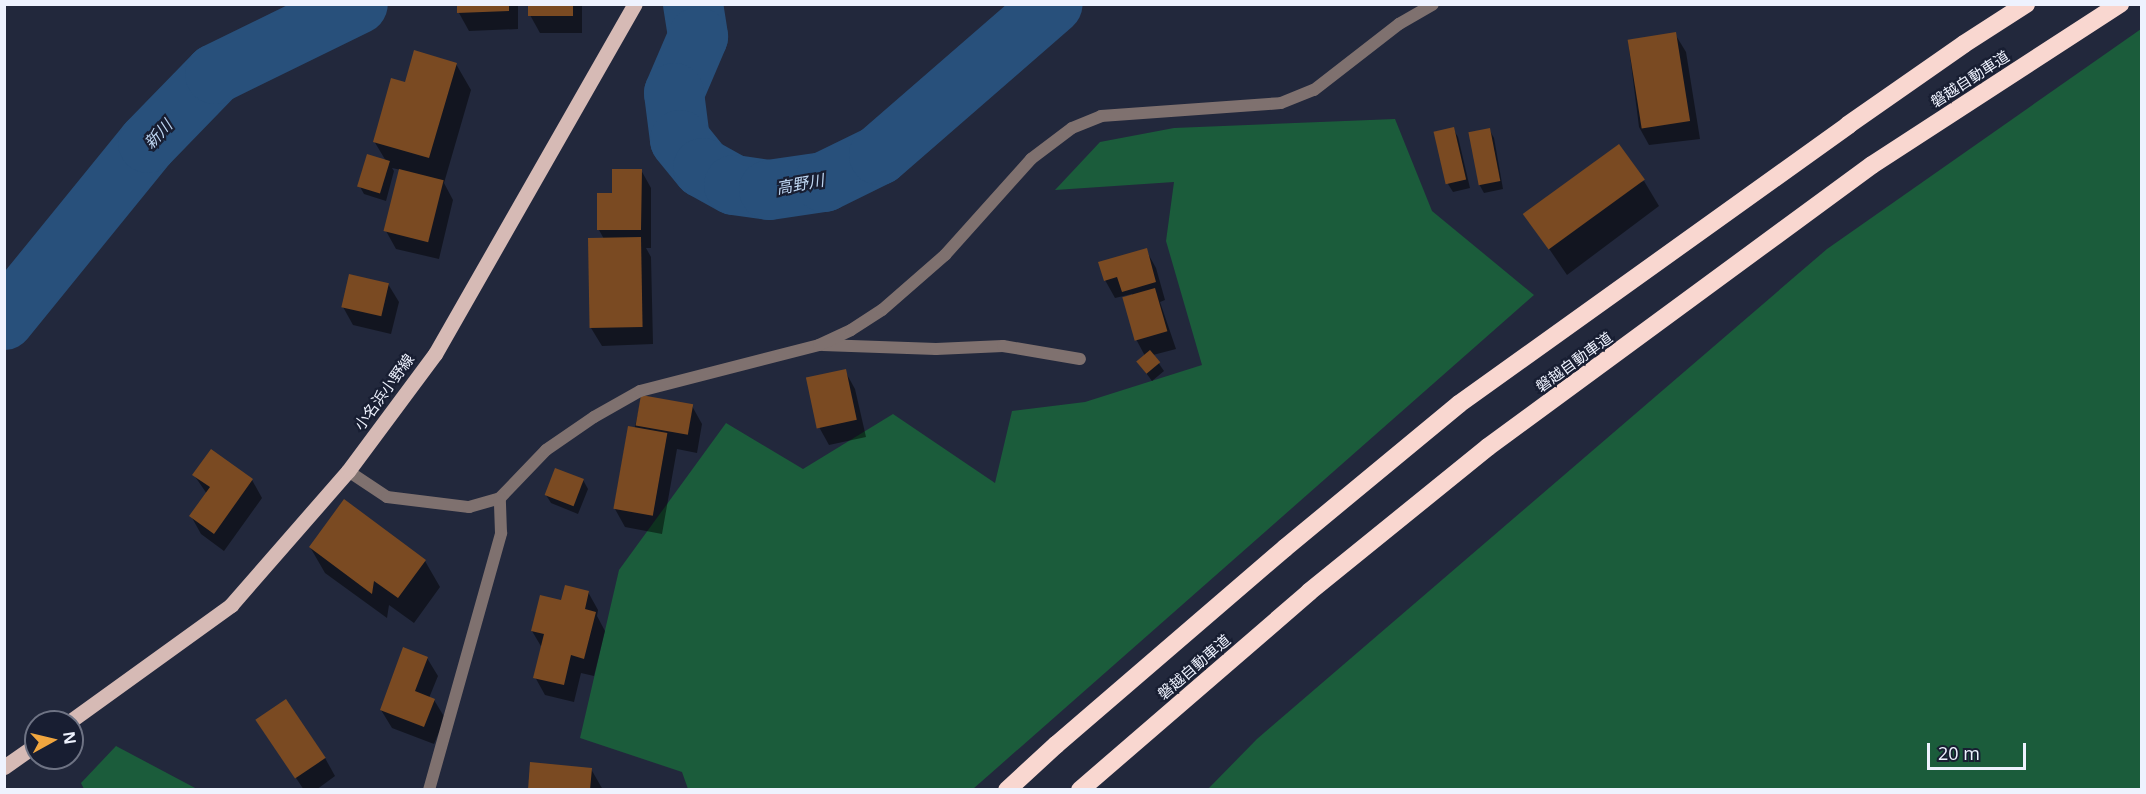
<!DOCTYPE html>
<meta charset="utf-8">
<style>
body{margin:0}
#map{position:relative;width:2146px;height:794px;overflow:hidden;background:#22283c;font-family:"Open Sans","Noto Sans JP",sans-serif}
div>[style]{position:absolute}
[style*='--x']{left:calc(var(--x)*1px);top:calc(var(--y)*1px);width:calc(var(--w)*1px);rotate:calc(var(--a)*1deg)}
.forest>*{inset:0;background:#1b5c3b}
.shadow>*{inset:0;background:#0007}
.river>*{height:60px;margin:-30px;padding:0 30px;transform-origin:30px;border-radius:30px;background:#28507b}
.building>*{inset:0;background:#7a4a22;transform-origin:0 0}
.street>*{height:12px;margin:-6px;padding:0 6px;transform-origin:6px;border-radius:6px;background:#7f716f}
.primary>*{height:15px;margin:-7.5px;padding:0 7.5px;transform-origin:7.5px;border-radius:7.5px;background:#d6bab5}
.highway>*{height:18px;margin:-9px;padding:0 9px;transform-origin:9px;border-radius:9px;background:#f9d7d0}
span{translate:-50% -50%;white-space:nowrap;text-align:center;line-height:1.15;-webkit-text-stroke:4.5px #181e32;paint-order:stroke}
.street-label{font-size:15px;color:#eef2fe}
.water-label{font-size:16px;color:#bed6f2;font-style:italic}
.frame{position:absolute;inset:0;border:6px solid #eef2fe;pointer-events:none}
.north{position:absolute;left:24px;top:710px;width:60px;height:60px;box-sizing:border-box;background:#181e32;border:2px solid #6e7384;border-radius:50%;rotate:82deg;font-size:16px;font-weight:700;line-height:24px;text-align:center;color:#eef2fe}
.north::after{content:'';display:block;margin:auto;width:21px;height:27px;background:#f0a63f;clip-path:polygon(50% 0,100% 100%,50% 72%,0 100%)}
.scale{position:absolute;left:1927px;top:743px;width:99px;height:27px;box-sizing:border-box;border:3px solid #eef2fe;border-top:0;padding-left:8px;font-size:18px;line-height:21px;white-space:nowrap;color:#eef2fe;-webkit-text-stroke:4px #181e32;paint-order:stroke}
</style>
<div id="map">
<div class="forest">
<div style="clip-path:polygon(2141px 29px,2141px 789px,1208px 789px,1257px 739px,1827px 249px)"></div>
<div style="clip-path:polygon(1395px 119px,1432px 211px,1534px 295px,973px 789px,688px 789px,682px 772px,580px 738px,619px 570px,726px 423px,803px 469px,893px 414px,995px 483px,1012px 411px,1085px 402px,1202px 365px,1166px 241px,1174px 182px,1055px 190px,1100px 142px,1174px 128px)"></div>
<div style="clip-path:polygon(116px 746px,197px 789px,84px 789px,81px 783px)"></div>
</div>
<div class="shadow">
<div style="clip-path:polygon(458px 4px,518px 4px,518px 29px,469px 31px,459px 13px)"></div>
<div style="clip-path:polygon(529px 4px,582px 4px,582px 33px,540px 33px,530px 15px)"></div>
<div style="clip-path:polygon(1675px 34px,1686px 52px,1700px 139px,1649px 145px,1639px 127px,1628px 40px)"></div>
<div style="clip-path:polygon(456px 64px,471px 90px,444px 183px,453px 200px,439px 259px,396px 249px,386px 231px,401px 170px,392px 168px,394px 171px,386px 201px,364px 194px,359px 185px,386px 161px,374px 141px,406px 84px)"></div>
<div style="clip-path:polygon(1453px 129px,1458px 137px,1470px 188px,1453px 192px,1448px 184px)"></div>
<div style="clip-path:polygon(1489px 129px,1494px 138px,1503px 189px,1484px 193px,1479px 184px)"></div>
<div style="clip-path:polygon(641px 170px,651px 188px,651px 248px,646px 248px,651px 257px,653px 344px,602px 346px,591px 328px,604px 239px,599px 230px,614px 194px)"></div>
<div style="clip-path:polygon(1644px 181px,1659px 206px,1567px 275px,1526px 215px)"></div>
<div style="clip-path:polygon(1146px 250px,1156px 268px,1165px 300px,1160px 302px,1176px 349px,1153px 355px,1164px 371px,1152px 381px,1138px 362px,1145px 356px,1136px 339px,1132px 294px,1115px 298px,1105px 280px)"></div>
<div style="clip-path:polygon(388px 284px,399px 302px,391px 334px,353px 325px,343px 307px)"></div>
<div style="clip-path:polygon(845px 371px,855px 389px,866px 437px,829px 445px,819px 427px)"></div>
<div style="clip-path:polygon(642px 397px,692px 406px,702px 424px,697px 453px,677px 449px,662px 534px,625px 527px,615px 509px)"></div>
<div style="clip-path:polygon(194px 475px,252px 480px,262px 498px,224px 551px,201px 534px,191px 516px,207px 494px)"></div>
<div style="clip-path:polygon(583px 480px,588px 489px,578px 514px,551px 503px,546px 495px)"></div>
<div style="clip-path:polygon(310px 547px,425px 561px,440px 587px,414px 623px,389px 605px,387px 618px,325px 573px)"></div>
<div style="clip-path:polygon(588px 592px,598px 610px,597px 616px,605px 631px,594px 676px,581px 673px,574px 702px,545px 695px,535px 677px,542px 648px,532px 631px,562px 602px)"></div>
<div style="clip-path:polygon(427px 658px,438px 676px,429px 698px,434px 700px,445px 718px,434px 744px,392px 728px,381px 710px)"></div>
<div style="clip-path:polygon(258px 721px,325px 758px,335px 776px,316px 790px,304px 790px)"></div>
<div style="clip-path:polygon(591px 769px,603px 790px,529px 790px)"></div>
</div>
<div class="river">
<div style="--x:693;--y:4;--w:33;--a:81"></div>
<div style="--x:698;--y:37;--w:61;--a:113.2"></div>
<div style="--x:674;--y:93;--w:47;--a:82.7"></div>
<div style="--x:680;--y:140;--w:36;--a:51"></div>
<div style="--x:703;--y:168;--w:35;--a:29"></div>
<div style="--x:734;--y:185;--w:35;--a:8"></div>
<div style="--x:769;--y:190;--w:56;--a:-8.3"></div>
<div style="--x:824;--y:182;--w:61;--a:-26.1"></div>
<div style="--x:879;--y:155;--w:230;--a:-41"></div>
<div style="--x:4;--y:320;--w:228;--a:-50.9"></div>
<div style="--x:148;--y:143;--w:96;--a:-45.8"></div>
<div style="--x:215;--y:74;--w:159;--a:-26.1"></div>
</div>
<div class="building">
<div style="clip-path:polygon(457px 4px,509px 4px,509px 11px,457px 13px)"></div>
<div style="left:528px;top:4px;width:45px;height:12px"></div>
<div style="left:1676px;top:32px;width:90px;height:49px;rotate:81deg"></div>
<div style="clip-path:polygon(414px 50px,457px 63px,429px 158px,373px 142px,391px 78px,405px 82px)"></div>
<div style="left:1454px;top:127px;width:54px;height:21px;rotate:77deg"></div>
<div style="left:1490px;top:128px;width:54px;height:22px;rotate:79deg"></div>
<div style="left:1619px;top:144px;width:44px;height:119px;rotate:54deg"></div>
<div style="left:367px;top:154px;width:24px;height:34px;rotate:17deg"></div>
<div style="left:399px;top:169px;width:46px;height:64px;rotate:14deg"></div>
<div style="clip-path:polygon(612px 169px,642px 169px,641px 230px,597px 230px,597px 193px,612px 193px)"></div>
<div style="left:641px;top:237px;width:90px;height:53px;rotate:89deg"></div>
<div style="clip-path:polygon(1147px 248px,1156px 282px,1122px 292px,1117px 277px,1104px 281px,1098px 262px)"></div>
<div style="left:349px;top:274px;width:41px;height:34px;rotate:13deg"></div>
<div style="left:1155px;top:288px;width:45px;height:34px;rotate:74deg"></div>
<div style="left:1150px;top:350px;width:16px;height:18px;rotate:50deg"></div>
<div style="left:846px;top:369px;width:52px;height:41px;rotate:78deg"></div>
<div style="left:641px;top:395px;width:53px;height:31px;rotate:10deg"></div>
<div style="left:628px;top:426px;width:40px;height:84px;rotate:10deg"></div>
<div style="clip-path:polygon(211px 449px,253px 479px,214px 534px,189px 516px,210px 487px,192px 475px)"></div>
<div style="left:555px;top:468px;width:31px;height:29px;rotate:21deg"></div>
<div style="clip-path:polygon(344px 499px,426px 560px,398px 598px,374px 581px,372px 594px,309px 547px)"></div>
<div style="clip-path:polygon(565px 585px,589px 591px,585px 609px,596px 612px,584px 659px,571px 655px,564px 685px,533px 678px,544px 634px,531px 631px,540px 595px,561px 600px)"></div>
<div style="clip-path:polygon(403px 647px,428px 657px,415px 691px,435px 699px,424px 727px,380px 710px)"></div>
<div style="left:286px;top:699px;width:71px;height:37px;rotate:56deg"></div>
<div style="clip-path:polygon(530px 762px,592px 768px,590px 790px,528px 790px)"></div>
</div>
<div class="street">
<div style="--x:823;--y:345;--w:113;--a:2"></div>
<div style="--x:936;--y:349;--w:67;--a:-2.6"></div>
<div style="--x:1003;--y:346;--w:78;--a:9.6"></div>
<div style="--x:348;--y:471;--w:47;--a:33.7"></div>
<div style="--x:387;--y:497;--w:83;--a:7"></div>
<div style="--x:469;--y:507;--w:32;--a:-16"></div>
<div style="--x:500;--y:498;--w:66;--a:-46.2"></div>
<div style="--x:546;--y:450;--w:58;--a:-34.5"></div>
<div style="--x:594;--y:417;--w:53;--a:-29.5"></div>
<div style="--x:640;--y:391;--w:185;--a:-14.4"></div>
<div style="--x:819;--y:345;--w:35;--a:-25"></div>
<div style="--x:851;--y:330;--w:37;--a:-33"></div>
<div style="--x:882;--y:310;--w:84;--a:-41.1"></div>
<div style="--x:945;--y:255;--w:129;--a:-48.1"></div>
<div style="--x:1031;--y:159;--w:51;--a:-37.1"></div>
<div style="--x:1072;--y:128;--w:31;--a:-22"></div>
<div style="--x:1101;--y:116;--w:180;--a:-4.1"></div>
<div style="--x:1281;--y:103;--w:35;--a:-22"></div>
<div style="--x:1314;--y:90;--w:108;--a:-37.8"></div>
<div style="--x:1399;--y:24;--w:39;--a:-30"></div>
<div style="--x:429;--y:790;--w:267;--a:-74.3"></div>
<div style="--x:501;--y:533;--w:35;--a:-92"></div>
</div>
<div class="primary">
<div style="--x:69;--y:722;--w:200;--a:-35.8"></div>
<div style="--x:231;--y:605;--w:178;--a:-48.9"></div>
<div style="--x:348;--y:471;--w:146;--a:-53.4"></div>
<div style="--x:435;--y:354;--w:403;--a:-60.3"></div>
<div style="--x:4;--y:767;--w:39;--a:-35"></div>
</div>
<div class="highway">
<div style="--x:1007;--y:790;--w:67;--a:-42.6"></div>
<div style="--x:1056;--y:745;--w:302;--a:-40.7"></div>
<div style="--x:1285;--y:548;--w:226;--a:-39.6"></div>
<div style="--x:1459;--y:404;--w:479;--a:-35.6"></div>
<div style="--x:1848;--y:125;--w:141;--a:-34.9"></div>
<div style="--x:1964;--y:44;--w:74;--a:-32.8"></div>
<div style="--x:1080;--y:790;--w:303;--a:-40.8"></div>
<div style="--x:1309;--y:592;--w:230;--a:-39"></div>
<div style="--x:1488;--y:447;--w:476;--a:-36.3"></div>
<div style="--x:1872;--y:165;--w:296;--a:-33"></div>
</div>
<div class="street-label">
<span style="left:1970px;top:79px;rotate:-33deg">磐越自動車道</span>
<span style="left:1574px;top:362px;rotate:-36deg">磐越自動車道</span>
<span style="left:384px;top:392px;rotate:-54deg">小名浜小野線</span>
<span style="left:1194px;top:667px;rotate:-41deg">磐越自動車道</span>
</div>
<div class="water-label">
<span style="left:158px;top:134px;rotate:-47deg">新川</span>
<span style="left:800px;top:184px;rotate:-10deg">高野川</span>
</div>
<div class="frame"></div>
<div class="north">N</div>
<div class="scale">20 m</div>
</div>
